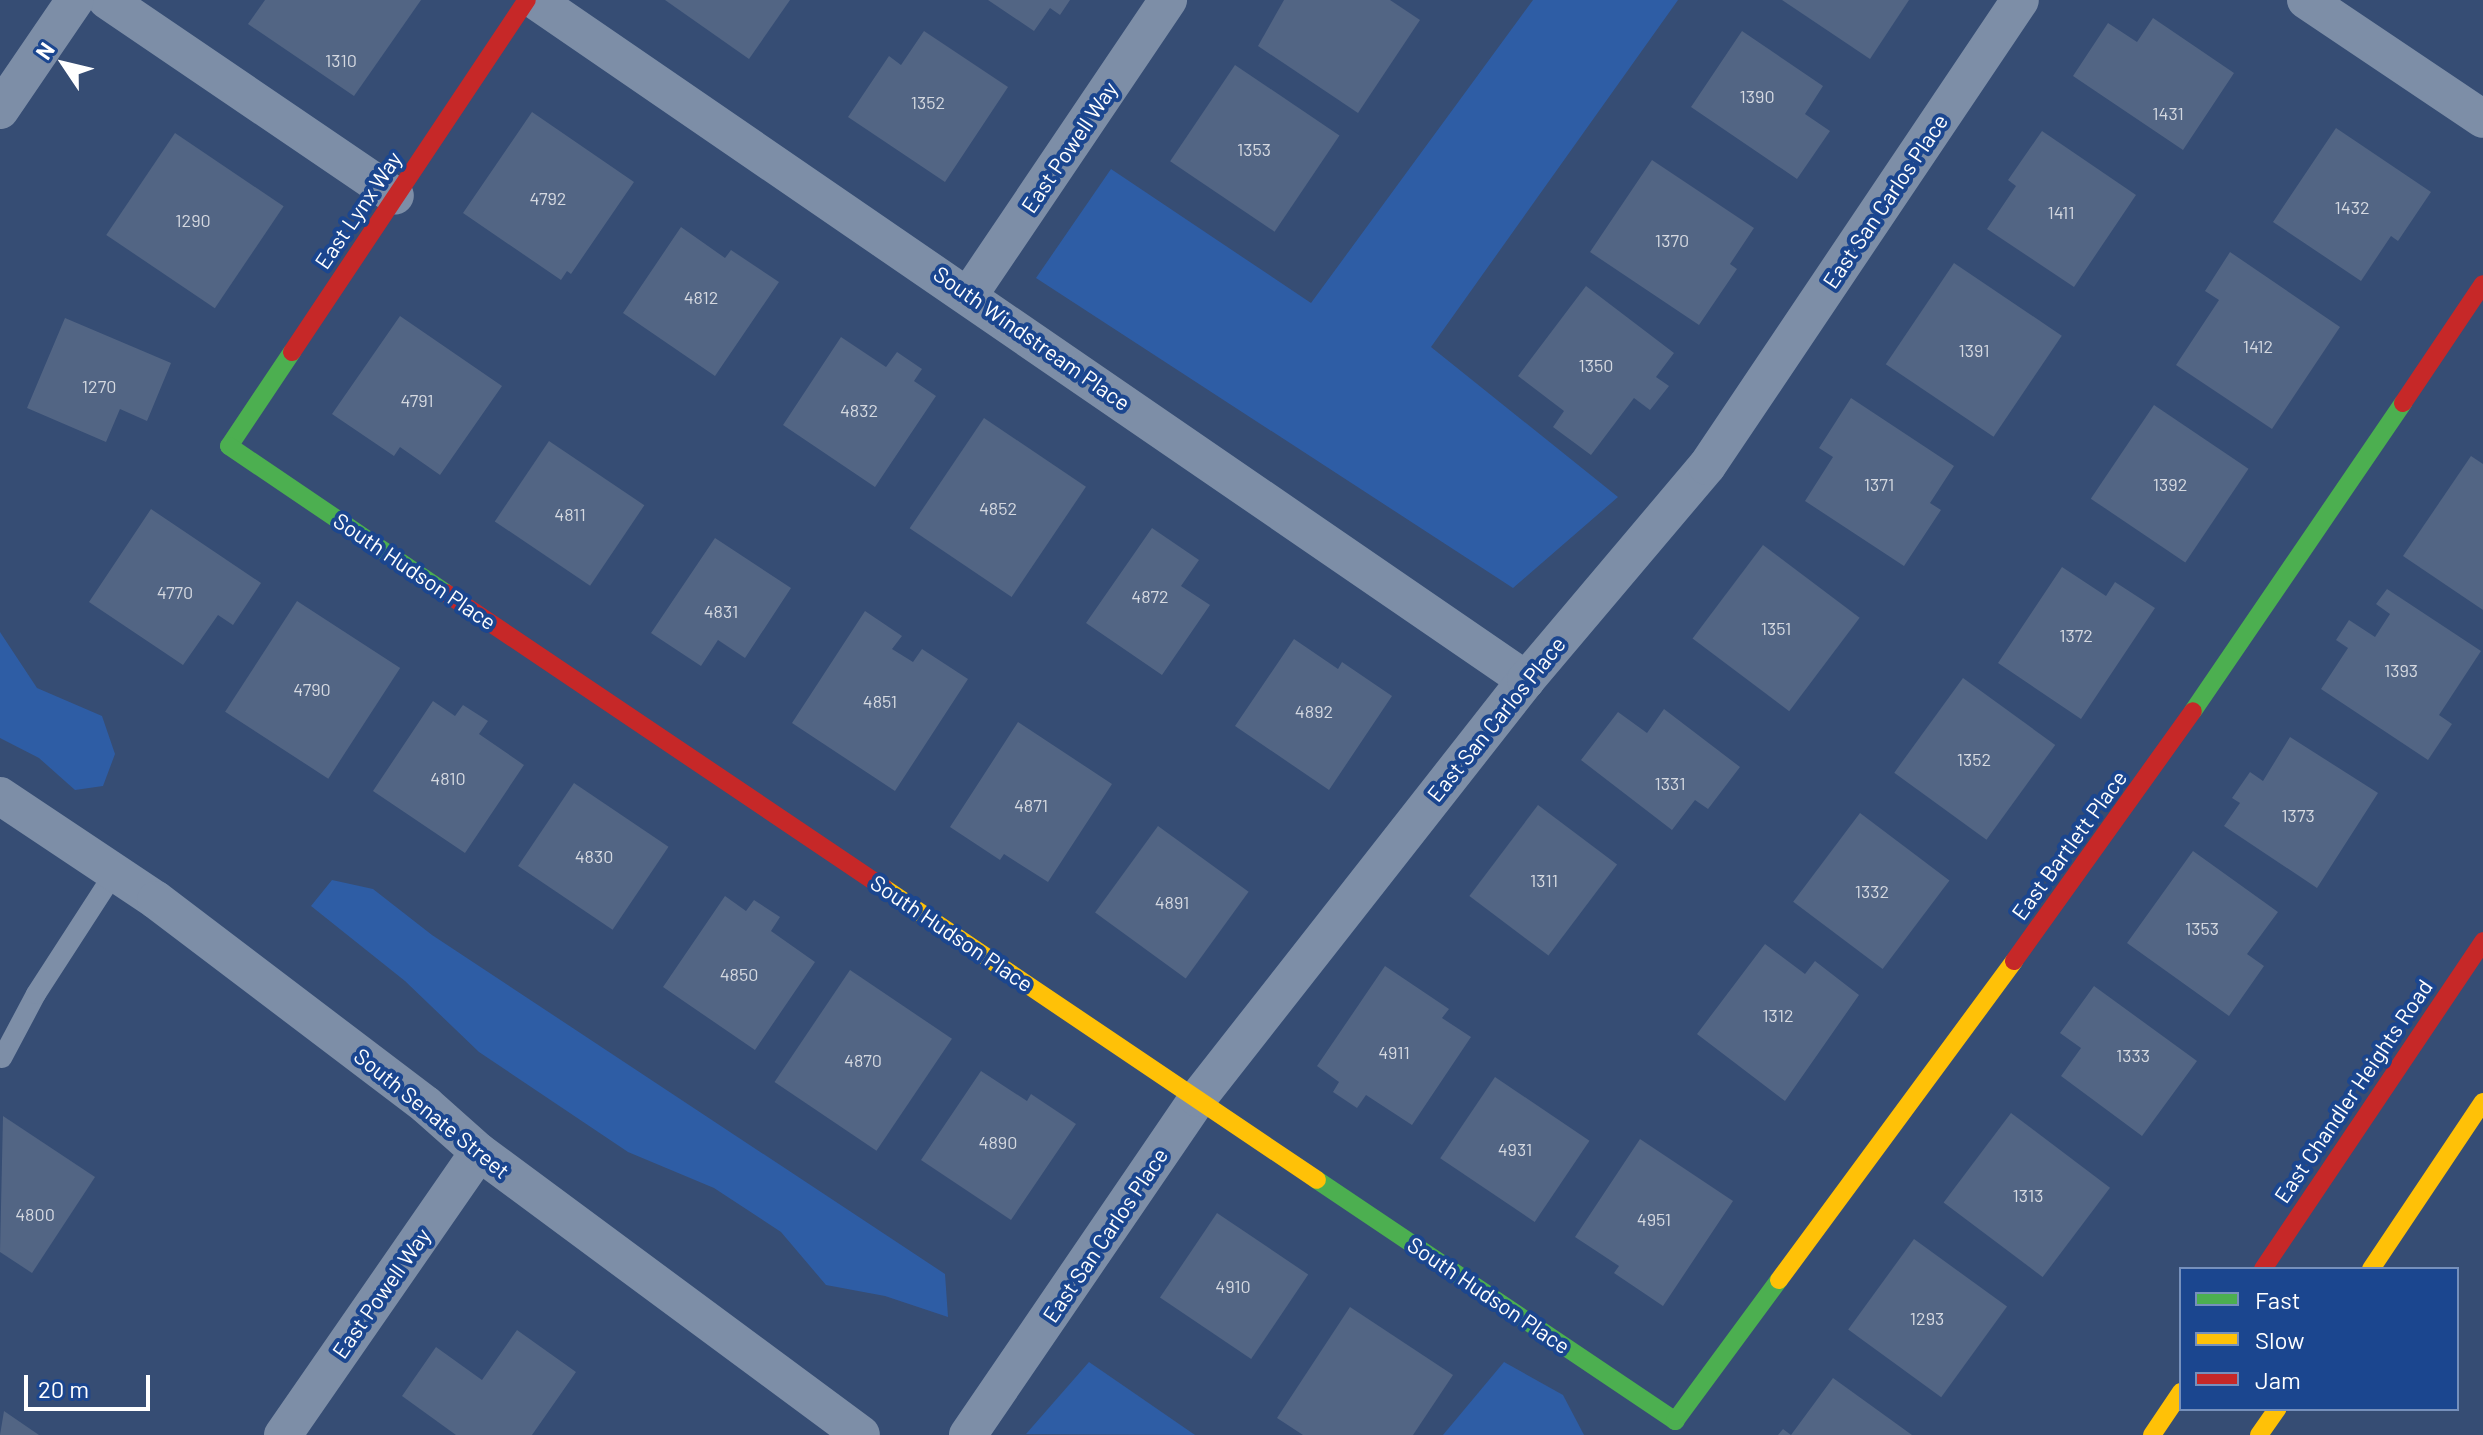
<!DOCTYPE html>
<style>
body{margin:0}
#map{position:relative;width:2483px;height:1435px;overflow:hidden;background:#364d74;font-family:Barlow,sans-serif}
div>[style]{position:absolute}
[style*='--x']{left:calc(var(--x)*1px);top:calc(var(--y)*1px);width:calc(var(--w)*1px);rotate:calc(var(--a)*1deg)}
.green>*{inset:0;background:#2e5da5}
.building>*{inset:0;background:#526584;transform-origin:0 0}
.lane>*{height:20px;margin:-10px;padding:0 10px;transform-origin:10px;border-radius:10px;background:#7d8ea7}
.street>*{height:38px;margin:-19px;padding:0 19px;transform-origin:19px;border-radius:19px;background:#7d8ea7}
.fast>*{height:18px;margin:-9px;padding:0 9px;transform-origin:9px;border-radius:9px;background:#4caf50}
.slow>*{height:18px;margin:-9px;padding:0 9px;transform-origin:9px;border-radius:9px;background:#ffc107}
.jam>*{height:18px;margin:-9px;padding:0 9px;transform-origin:9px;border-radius:9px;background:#c62828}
span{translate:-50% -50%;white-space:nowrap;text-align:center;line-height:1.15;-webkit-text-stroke:8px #1b468f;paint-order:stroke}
.number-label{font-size:18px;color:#d4d8e0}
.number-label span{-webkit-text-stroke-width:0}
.street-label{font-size:22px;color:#fff}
.legend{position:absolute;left:2179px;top:1267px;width:280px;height:144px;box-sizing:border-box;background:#1b468f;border:2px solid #7690bc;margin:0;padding:10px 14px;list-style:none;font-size:24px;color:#fff}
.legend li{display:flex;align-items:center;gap:16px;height:40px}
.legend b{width:40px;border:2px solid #7690bc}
.north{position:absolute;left:24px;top:24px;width:80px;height:80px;-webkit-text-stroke:6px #1b468f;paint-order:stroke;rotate:305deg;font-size:22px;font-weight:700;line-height:32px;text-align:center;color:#fff}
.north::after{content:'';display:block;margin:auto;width:28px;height:36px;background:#fff;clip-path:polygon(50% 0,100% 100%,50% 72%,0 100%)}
.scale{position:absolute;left:24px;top:1375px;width:126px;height:36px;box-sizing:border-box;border:4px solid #fff;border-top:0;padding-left:10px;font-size:24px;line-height:28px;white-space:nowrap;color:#fff;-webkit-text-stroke:6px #1b468f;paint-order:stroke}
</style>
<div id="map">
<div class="green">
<div style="clip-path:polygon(1533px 0,1678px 0,1431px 347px,1618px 497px,1513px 588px,1036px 278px,1111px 169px,1311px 303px)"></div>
<div style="clip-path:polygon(0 632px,37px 688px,102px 716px,115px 754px,103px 786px,75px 790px,39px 758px,0 738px)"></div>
<div style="clip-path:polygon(332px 880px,373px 889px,432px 935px,945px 1274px,948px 1317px,885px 1296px,826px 1285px,781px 1232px,714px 1188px,628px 1152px,479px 1052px,405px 981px,311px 906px)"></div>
<div style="clip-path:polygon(1089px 1362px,1195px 1435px,1026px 1434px)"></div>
<div style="clip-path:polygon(1504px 1362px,1563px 1395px,1584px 1435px,1443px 1435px)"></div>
</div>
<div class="building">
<div style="clip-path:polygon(265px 0,421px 0,354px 96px,248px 24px)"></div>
<div style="clip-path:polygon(665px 0,790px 0,749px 59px)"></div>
<div style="clip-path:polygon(988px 0,1070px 0,1060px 15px,1050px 8px,1034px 31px)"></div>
<div style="clip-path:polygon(1284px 0,1390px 0,1420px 20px,1358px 113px,1258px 46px)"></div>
<div style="clip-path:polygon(1782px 0,1909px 0,1870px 59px)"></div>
<div style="clip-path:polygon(2153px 18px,2234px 73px,2183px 150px,2073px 76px,2108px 23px,2137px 42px)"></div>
<div style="clip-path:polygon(924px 31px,1008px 87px,945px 182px,848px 117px,889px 56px,901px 65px)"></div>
<div style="clip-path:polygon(1742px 31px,1823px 86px,1805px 114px,1830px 131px,1797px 179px,1691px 107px)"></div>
<div style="left:1235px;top:65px;width:126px;height:116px;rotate:34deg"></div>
<div style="clip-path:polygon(532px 112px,634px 182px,571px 274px,567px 271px,561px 280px,463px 213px)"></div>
<div style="clip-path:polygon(2336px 128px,2431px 192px,2398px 241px,2391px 236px,2361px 281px,2273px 222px)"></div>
<div style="clip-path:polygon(2042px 131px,2136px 195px,2074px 287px,1987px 229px,2016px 186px,2008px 180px)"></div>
<div style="left:175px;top:133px;width:131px;height:123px;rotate:34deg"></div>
<div style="clip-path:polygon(1652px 160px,1754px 228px,1730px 264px,1737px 269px,1699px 325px,1590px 252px)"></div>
<div style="clip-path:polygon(681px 227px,725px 258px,731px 250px,779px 282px,715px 376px,623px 313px)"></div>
<div style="clip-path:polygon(2230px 252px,2340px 327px,2272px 429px,2176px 365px,2219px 300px,2205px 291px)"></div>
<div style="left:1954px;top:263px;width:130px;height:122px;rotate:34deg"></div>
<div style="clip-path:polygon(1586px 286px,1674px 353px,1656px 377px,1669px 386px,1650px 410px,1634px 398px,1591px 455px,1553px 427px,1564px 411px,1518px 376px)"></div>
<div style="clip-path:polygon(400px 316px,502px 386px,440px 475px,400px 447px,394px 456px,332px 414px)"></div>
<div style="clip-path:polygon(65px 318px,171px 363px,147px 421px,120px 409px,106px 442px,27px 408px)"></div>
<div style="clip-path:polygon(841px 337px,886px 367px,897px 352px,922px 369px,914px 381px,936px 396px,875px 487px,783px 425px)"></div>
<div style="clip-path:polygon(1851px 398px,1954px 466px,1930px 503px,1941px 510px,1904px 566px,1805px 501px,1833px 457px,1819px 448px)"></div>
<div style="left:2154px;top:405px;width:114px;height:113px;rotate:34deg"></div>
<div style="left:984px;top:418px;width:123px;height:133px;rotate:34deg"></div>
<div style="left:549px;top:441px;width:115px;height:97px;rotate:34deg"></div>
<div style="clip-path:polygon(2471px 456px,2483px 464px,2483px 610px,2403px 556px)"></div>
<div style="clip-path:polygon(151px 509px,261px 583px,233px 625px,218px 615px,183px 665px,89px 602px)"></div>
<div style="clip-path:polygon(1152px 528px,1199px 560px,1181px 586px,1210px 605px,1162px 675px,1086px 623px)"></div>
<div style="clip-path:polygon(715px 538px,791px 588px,745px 658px,718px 640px,701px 666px,651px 633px)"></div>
<div style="left:1763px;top:545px;width:121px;height:117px;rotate:37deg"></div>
<div style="clip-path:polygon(2062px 567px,2106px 596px,2115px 582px,2155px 608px,2081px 719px,1998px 663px)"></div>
<div style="clip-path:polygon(2387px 589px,2481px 651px,2439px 715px,2452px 724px,2428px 760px,2321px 689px,2348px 648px,2336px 640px,2349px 620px,2375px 637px,2390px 614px,2376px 604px)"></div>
<div style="left:297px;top:601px;width:123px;height:132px;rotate:33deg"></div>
<div style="clip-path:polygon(865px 611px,902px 636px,892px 649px,913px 662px,922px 649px,968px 679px,895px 791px,792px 723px)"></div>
<div style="clip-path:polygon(1294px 639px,1338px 669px,1342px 662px,1392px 696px,1329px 790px,1235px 726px)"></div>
<div style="left:1963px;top:678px;width:114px;height:117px;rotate:36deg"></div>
<div style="clip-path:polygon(433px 701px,455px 716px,463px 705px,488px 721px,479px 734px,524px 765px,465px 853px,373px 791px)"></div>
<div style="clip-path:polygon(1664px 709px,1740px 767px,1708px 809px,1695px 800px,1672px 830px,1581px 760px,1618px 712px,1647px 733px)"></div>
<div style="clip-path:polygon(1018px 722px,1112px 784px,1048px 882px,1004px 854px,1000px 860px,950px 827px)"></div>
<div style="clip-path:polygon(2290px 737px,2378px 793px,2317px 888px,2224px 826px,2240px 803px,2232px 798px,2250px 772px,2263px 781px)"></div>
<div style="left:574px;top:783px;width:114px;height:100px;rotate:34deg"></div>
<div style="left:1538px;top:805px;width:99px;height:114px;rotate:37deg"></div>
<div style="left:1860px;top:813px;width:112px;height:111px;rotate:37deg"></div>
<div style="left:1158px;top:826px;width:112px;height:107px;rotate:36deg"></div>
<div style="clip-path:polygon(2193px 851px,2278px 912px,2247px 954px,2264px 966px,2229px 1016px,2127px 943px)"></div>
<div style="clip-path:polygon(725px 896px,746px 911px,754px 900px,780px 917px,771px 931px,815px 962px,755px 1050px,663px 987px)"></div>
<div style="clip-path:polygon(1765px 944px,1805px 974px,1815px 961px,1859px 995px,1785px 1101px,1697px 1034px)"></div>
<div style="clip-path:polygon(1385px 966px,1449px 1009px,1442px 1018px,1471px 1037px,1412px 1125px,1366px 1095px,1357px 1108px,1333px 1092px,1339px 1082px,1317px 1066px)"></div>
<div style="left:850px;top:970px;width:123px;height:135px;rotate:34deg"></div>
<div style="clip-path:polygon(2094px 986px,2197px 1061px,2142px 1136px,2061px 1076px,2081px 1048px,2060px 1033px)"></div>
<div style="clip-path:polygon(981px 1071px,1027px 1101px,1031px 1094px,1076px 1124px,1011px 1220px,921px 1160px)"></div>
<div style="left:1495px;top:1077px;width:114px;height:98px;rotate:34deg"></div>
<div style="left:2011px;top:1113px;width:124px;height:112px;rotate:37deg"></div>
<div style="clip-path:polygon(3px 1116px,95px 1177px,32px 1273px,0 1252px)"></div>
<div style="clip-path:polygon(1640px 1139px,1733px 1201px,1663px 1306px,1614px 1273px,1619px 1266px,1575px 1237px)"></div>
<div style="left:1217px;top:1213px;width:110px;height:102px;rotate:34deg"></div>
<div style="left:1914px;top:1239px;width:115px;height:112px;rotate:36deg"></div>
<div style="clip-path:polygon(1350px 1307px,1453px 1375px,1413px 1435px,1303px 1435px,1277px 1418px)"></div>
<div style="clip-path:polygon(517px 1330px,576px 1372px,532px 1435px,456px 1435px,402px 1396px,436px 1347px,482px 1380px)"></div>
<div style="clip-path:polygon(1833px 1378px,1912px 1435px,1778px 1435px,1783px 1429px,1791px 1435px)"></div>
<div style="clip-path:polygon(4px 1411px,39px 1435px,0 1435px)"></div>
</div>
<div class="lane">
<div style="--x:2;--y:1058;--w:72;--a:-62"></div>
<div style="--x:36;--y:994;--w:145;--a:-57.1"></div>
</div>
<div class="street">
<div style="--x:107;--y:0;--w:348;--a:34.2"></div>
<div style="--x:535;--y:0;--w:1202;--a:34.46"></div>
<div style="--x:2306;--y:0;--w:213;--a:33.9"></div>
<div style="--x:0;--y:110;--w:133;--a:-55.7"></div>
<div style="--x:969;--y:295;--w:356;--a:-56"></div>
<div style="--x:0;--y:796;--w:187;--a:33.7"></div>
<div style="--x:156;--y:900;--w:339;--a:37.2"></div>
<div style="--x:426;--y:1105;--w:71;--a:41.6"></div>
<div style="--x:479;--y:1152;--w:475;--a:36.5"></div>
<div style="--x:283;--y:1435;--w:344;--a:-55.3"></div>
<div style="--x:968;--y:1435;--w:408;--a:-55.7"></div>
<div style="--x:1198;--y:1098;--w:531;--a:-51.88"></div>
<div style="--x:1526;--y:680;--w:280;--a:-49.8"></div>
<div style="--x:1707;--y:466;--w:561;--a:-56.11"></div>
</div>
<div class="fast">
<div style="--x:292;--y:352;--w:113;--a:123.8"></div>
<div style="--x:229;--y:446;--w:262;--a:34.1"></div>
<div style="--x:2193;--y:711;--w:373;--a:-55.7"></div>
<div style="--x:1317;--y:1180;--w:432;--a:33.9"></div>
<div style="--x:1675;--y:1421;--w:175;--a:-53.6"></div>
</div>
<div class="slow">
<div style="--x:884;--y:888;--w:522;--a:33.99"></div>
<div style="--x:2371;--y:1269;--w:201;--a:-56.2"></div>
<div style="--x:1779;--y:1280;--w:396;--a:-53.6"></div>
<div style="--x:2152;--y:1435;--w:52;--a:-56"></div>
<div style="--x:2259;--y:1435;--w:32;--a:-55"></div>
</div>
<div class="jam">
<div style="--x:292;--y:352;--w:423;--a:-56.3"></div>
<div style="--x:2403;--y:403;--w:143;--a:-56.1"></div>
<div style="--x:446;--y:593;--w:528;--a:33.96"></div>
<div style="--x:2014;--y:961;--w:307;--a:-54.4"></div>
<div style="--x:2263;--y:1269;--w:395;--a:-56.1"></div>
</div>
<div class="number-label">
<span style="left:341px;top:60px">1310</span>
<span style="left:1757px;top:96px">1390</span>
<span style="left:928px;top:102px">1352</span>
<span style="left:2168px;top:113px">1431</span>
<span style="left:1254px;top:149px">1353</span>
<span style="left:548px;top:198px">4792</span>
<span style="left:2352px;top:207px">1432</span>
<span style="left:2061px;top:212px">1411</span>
<span style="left:193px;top:220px">1290</span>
<span style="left:1672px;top:240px">1370</span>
<span style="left:701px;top:297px">4812</span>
<span style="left:2258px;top:346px">1412</span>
<span style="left:1974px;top:350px">1391</span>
<span style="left:1596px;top:365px">1350</span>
<span style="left:99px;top:386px">1270</span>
<span style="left:417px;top:400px">4791</span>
<span style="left:859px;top:410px">4832</span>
<span style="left:1879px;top:484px">1371</span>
<span style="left:2170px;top:484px">1392</span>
<span style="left:998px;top:508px">4852</span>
<span style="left:570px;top:514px">4811</span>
<span style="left:175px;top:592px">4770</span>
<span style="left:1150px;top:596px">4872</span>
<span style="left:721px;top:611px">4831</span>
<span style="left:1776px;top:628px">1351</span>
<span style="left:2076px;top:635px">1372</span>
<span style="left:2401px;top:670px">1393</span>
<span style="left:312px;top:689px">4790</span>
<span style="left:880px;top:701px">4851</span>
<span style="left:1314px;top:711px">4892</span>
<span style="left:1974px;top:759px">1352</span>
<span style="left:448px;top:778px">4810</span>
<span style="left:1670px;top:783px">1331</span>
<span style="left:1031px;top:805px">4871</span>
<span style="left:2298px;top:815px">1373</span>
<span style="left:594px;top:856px">4830</span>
<span style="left:1544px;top:880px">1311</span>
<span style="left:1872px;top:891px">1332</span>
<span style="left:1172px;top:902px">4891</span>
<span style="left:2202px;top:928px">1353</span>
<span style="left:739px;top:974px">4850</span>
<span style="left:1778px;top:1015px">1312</span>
<span style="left:1394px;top:1052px">4911</span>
<span style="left:2133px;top:1055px">1333</span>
<span style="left:863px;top:1060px">4870</span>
<span style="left:998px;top:1142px">4890</span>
<span style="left:1515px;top:1149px">4931</span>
<span style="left:2028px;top:1195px">1313</span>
<span style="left:35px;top:1214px">4800</span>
<span style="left:1654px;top:1219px">4951</span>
<span style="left:1233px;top:1286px">4910</span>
<span style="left:1927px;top:1318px">1293</span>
</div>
<div class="street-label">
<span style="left:1069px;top:147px;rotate:-56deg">East Powell Way</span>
<span style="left:1885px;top:201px;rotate:-56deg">East San Carlos Place</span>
<span style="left:358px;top:210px;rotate:-56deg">East Lynx Way</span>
<span style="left:1032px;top:338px;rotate:35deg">South Windstream Place</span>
<span style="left:415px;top:571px;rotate:34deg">South Hudson Place</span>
<span style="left:1496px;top:719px;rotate:-51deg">East San Carlos Place</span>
<span style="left:2069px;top:845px;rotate:-54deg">East Bartlett Place</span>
<span style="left:952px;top:933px;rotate:34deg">South Hudson Place</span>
<span style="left:2353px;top:1091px;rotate:-56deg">East Chandler Heights Road</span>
<span style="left:432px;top:1113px;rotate:39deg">South Senate Street</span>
<span style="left:1105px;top:1235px;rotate:-56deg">East San Carlos Place</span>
<span style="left:381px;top:1293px;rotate:-55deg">East Powell Way</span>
<span style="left:1489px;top:1295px;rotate:34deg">South Hudson Place</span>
</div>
<ul class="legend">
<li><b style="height:10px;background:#4caf50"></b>Fast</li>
<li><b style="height:10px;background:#ffc107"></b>Slow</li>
<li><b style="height:10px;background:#c62828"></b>Jam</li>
</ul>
<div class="north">N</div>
<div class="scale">20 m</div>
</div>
